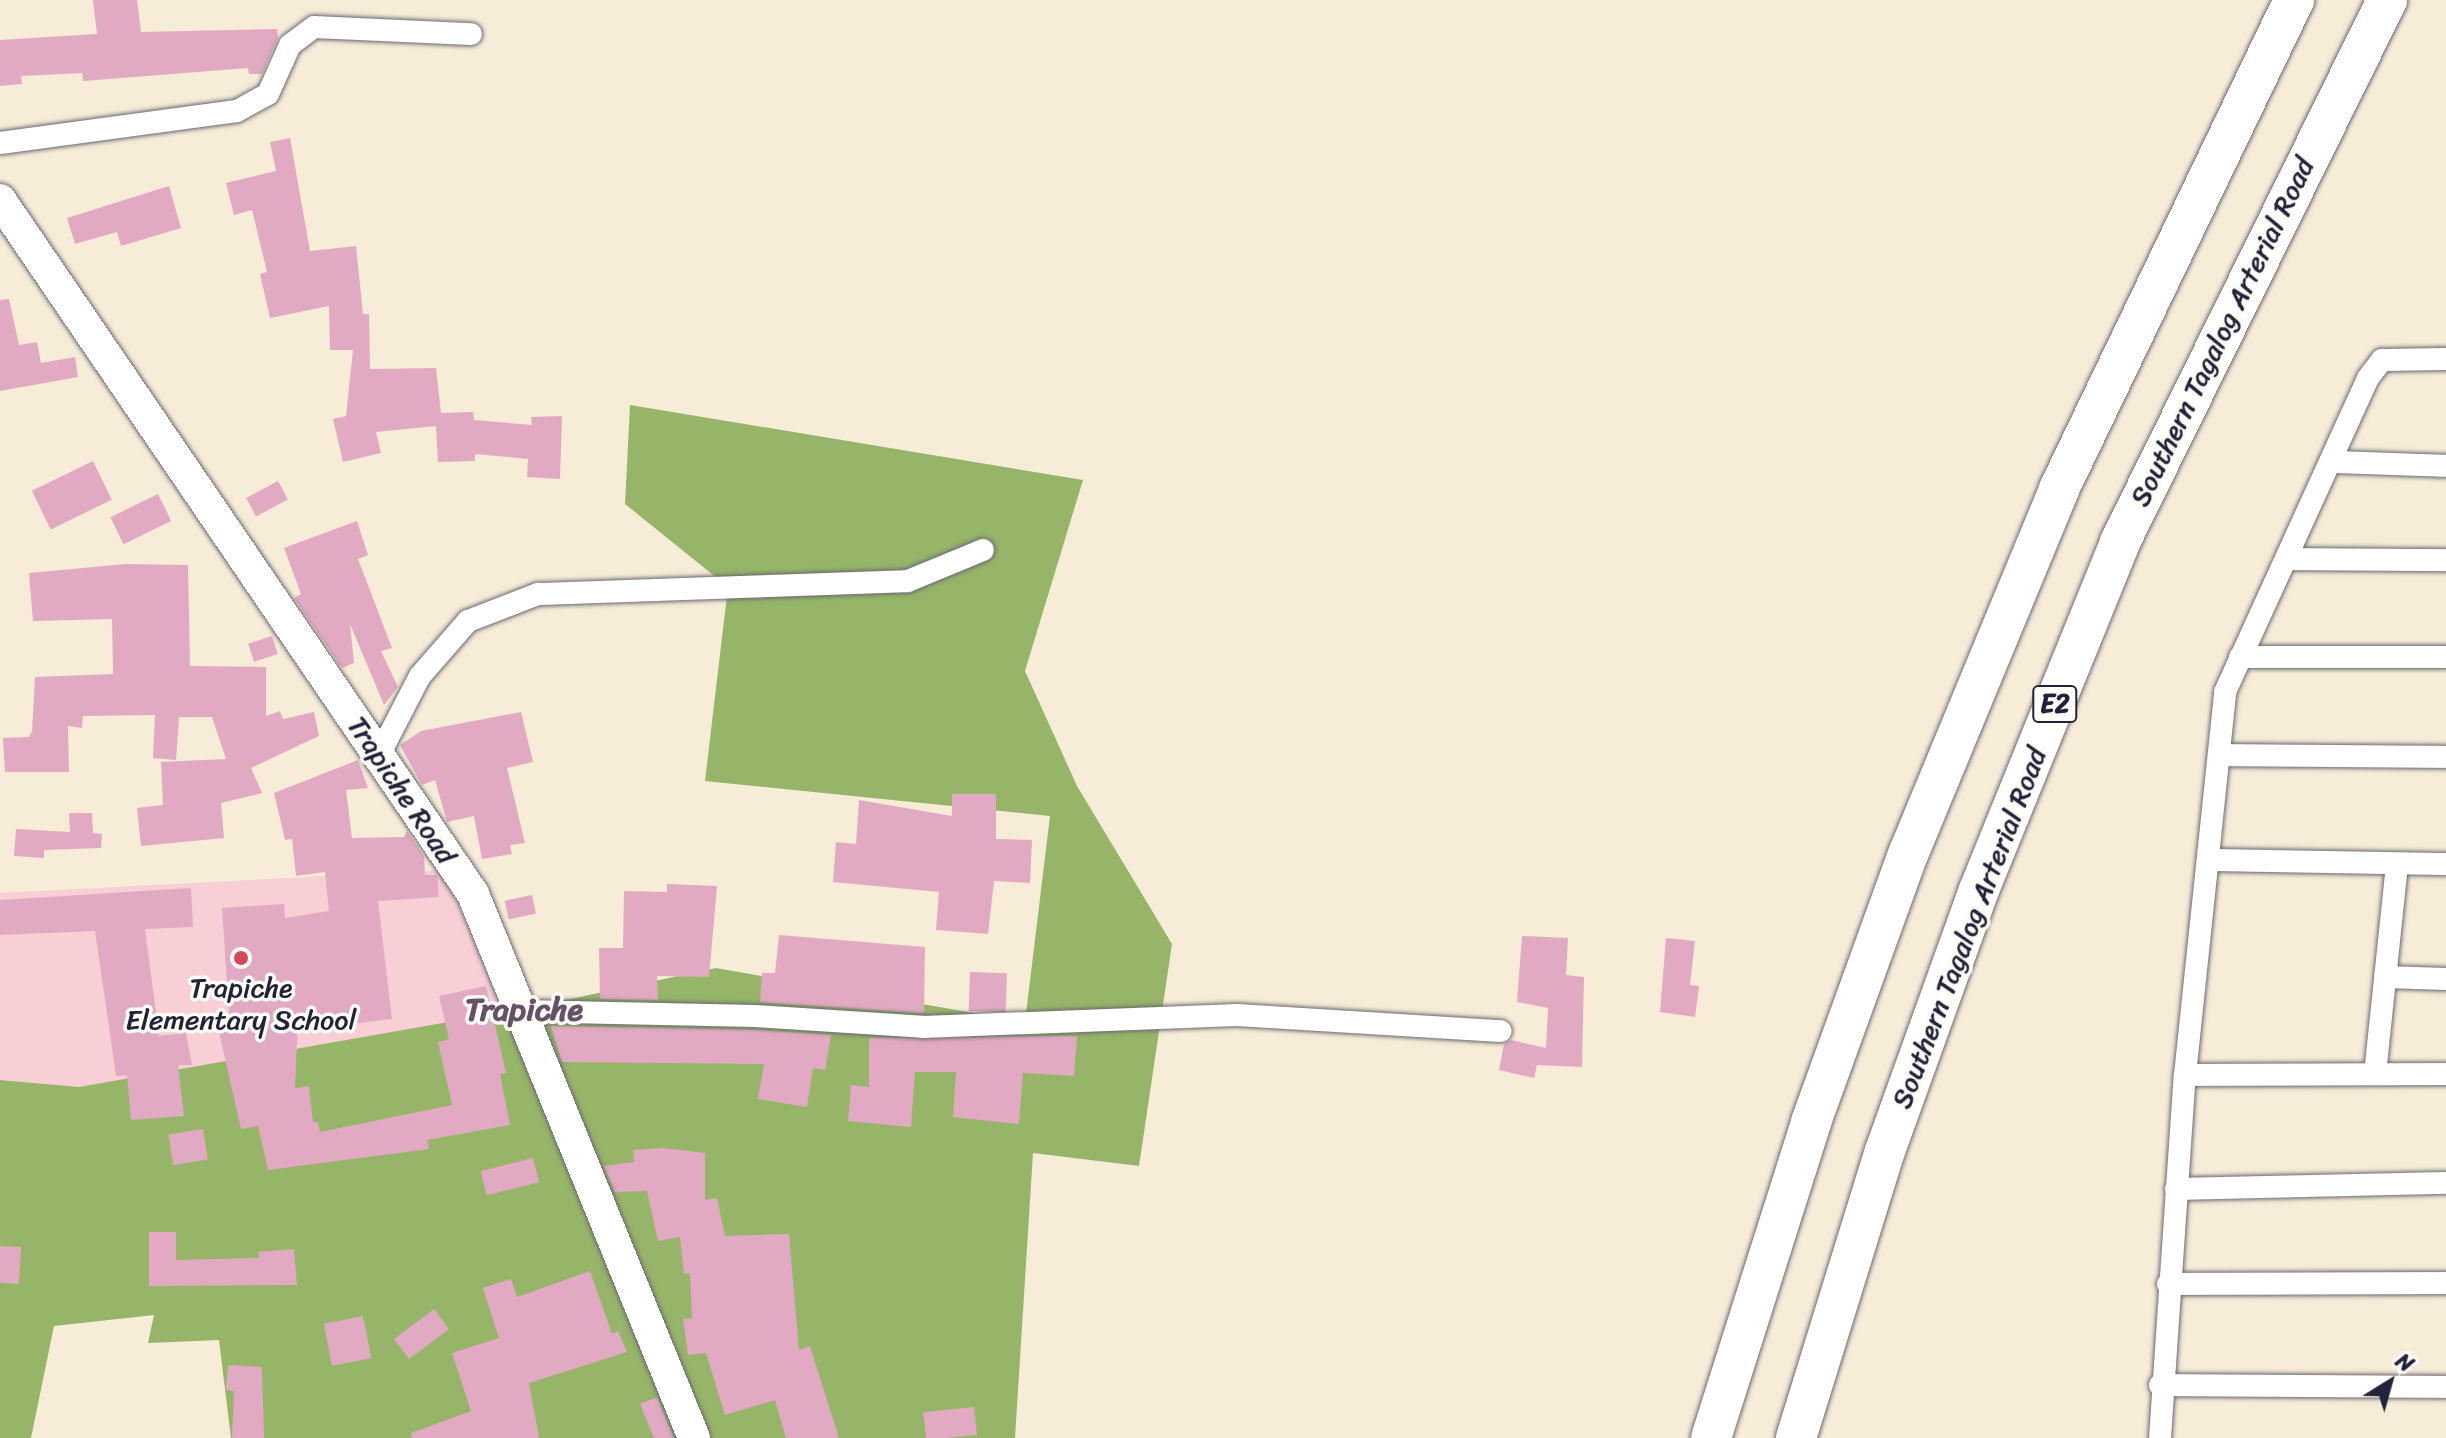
<!DOCTYPE html>
<style>
body{margin:0}
#map{position:relative;width:2446px;height:1438px;overflow:hidden;background:#f6ecd7;font-family:Sriracha,sans-serif}
div>[style]{position:absolute}
[style*='--x']{left:calc(var(--x)*1px);top:calc(var(--y)*1px);width:calc(var(--w)*1px);rotate:calc(var(--a)*1deg)}
.built>*{inset:0;background:#f7cfd5}
.forest>*{inset:0;background:#96b568}
.building>*{inset:0;background:#e2aac2;transform-origin:0 0}
.roads{filter:drop-shadow(0 0 2px #6c6972) drop-shadow(0 0 2px #6c6972)}
.street>*{height:22px;margin:-11px;padding:0 11px;transform-origin:11px;border-radius:11px;background:#fff}
.secondary>*{height:32px;margin:-16px;padding:0 16px;transform-origin:16px;border-radius:16px;background:#fff}
.highway>*{height:40px;margin:-20px;padding:0 20px;transform-origin:20px;border-radius:20px;background:#fff}
.dots>*{width:22px;height:22px;translate:-50% -50%;box-sizing:border-box;border:4px solid #fdfcf7;border-radius:50%}
span{translate:-50% -50%;white-space:nowrap;text-align:center;line-height:1.15;-webkit-text-stroke:7px #fdfcf7;paint-order:stroke}
.shield-label span{padding:2px 6px;background:#fdfcf7;border:2px solid;border-radius:6px;-webkit-text-stroke-width:0}
.shield-label{font-size:26px;color:#22223b;font-weight:700}
.street-label{font-size:28px;color:#22223b}
.poi-label{font-size:28px;color:#22223b}
.quarter-label{font-size:32px;color:#65526a;font-weight:700}
.north{position:absolute;left:2350px;top:1342px;width:80px;height:80px;-webkit-text-stroke:6px #fdfcf7;paint-order:stroke;rotate:37deg;font-size:22px;font-weight:700;line-height:32px;text-align:center;color:#22223b}
.north::after{content:'';display:block;margin:auto;width:28px;height:36px;background:#22223b;clip-path:polygon(50% 0,100% 100%,50% 72%,0 100%)}
</style>
<div id="map">
<div class="built">
<div style="clip-path:polygon(442px 870px,513px 1022px,79px 1087px,0 1080px,0 893px)"></div>
</div>
<div class="forest">
<div style="clip-path:polygon(630px 405px,1083px 480px,1025px 671px,1077px 786px,1172px 944px,1139px 1166px,1033px 1153px,1015px 1438px,231px 1438px,219px 1340px,148px 1343px,154px 1315px,54px 1326px,31px 1438px,0 1438px,0 1080px,79px 1087px,528px 1008px,716px 968px,1025px 1022px,1050px 816px,705px 781px,728px 587px,625px 504px)"></div>
</div>
<div class="building">
<div style="clip-path:polygon(93px 0,137px 0,141px 32px,277px 29px,278px 38px,262px 74px,249px 74px,248px 68px,83px 81px,82px 73px,21px 76px,22px 84px,0 86px,0 40px,97px 34px)"></div>
<div style="clip-path:polygon(290px 138px,310px 251px,356px 246px,363px 314px,369px 314px,370px 369px,436px 368px,441px 413px,473px 412px,474px 420px,532px 425px,531px 417px,562px 416px,560px 479px,527px 477px,528px 459px,475px 454px,475px 461px,438px 462px,436px 426px,376px 432px,381px 453px,343px 462px,333px 419px,346px 416px,353px 350px,330px 350px,329px 306px,270px 318px,260px 274px,267px 272px,252px 210px,234px 215px,226px 183px,276px 171px,270px 142px)"></div>
<div style="clip-path:polygon(169px 186px,181px 228px,121px 246px,117px 232px,75px 244px,67px 218px)"></div>
<div style="clip-path:polygon(9px 299px,19px 345px,37px 342px,41px 363px,75px 357px,78px 377px,0 391px,0 300px)"></div>
<div style="left:93px;top:461px;width:43px;height:68px;rotate:64deg"></div>
<div style="left:278px;top:481px;width:21px;height:36px;rotate:62deg"></div>
<div style="left:158px;top:494px;width:30px;height:53px;rotate:64deg"></div>
<div style="clip-path:polygon(357px 521px,368px 555px,358px 559px,392px 648px,381px 651px,398px 687px,384px 705px,350px 624px,354px 663px,342px 668px,294px 598px,301px 594px,284px 548px)"></div>
<div style="clip-path:polygon(126px 564px,188px 565px,190px 666px,266px 667px,266px 716px,280px 711px,283px 719px,314px 712px,319px 736px,251px 768px,262px 793px,221px 803px,224px 838px,141px 846px,137px 808px,163px 805px,161px 762px,226px 759px,212px 717px,179px 717px,176px 760px,153px 758px,155px 715px,83px 716px,82px 728px,68px 726px,69px 772px,5px 772px,3px 738px,29px 737px,32px 731px,35px 677px,113px 674px,112px 619px,33px 621px,29px 573px)"></div>
<div style="left:272px;top:636px;width:19px;height:25px;rotate:72deg"></div>
<div style="clip-path:polygon(521px 712px,533px 762px,507px 768px,525px 843px,510px 845px,512px 854px,482px 859px,474px 816px,447px 822px,435px 780px,422px 785px,400px 745px,421px 731px)"></div>
<div style="clip-path:polygon(358px 760px,368px 788px,346px 790px,352px 838px,404px 837px,407px 831px,424px 856px,425px 875px,437px 875px,439px 897px,378px 901px,392px 1019px,342px 1025px,341px 1014px,298px 1019px,295px 1088px,309px 1086px,313px 1122px,318px 1122px,320px 1132px,452px 1105px,438px 1042px,449px 1039px,439px 996px,486px 986px,506px 1073px,500px 1074px,510px 1125px,427px 1140px,429px 1149px,268px 1170px,258px 1126px,241px 1129px,218px 1028px,230px 1027px,222px 908px,284px 904px,285px 918px,329px 911px,325px 872px,296px 876px,292px 839px,285px 840px,274px 793px)"></div>
<div style="clip-path:polygon(952px 794px,996px 794px,996px 839px,1032px 840px,1030px 883px,994px 881px,988px 934px,936px 930px,939px 892px,833px 882px,836px 842px,856px 844px,859px 800px,952px 816px)"></div>
<div style="clip-path:polygon(69px 813px,92px 813px,93px 833px,102px 834px,101px 848px,44px 850px,44px 858px,14px 856px,16px 829px,70px 832px)"></div>
<div style="clip-path:polygon(667px 884px,717px 886px,709px 977px,657px 976px,658px 1000px,600px 999px,599px 948px,623px 948px,624px 891px,667px 892px)"></div>
<div style="clip-path:polygon(191px 888px,193px 927px,145px 929px,159px 1036px,186px 1033px,192px 1065px,178px 1065px,184px 1116px,131px 1120px,127px 1075px,116px 1076px,95px 931px,0 935px,0 900px)"></div>
<div style="left:532px;top:895px;width:19px;height:28px;rotate:78deg"></div>
<div style="clip-path:polygon(779px 935px,925px 947px,924px 1013px,760px 1002px,762px 973px,775px 973px)"></div>
<div style="clip-path:polygon(1522px 936px,1568px 938px,1566px 975px,1584px 977px,1582px 1067px,1537px 1065px,1534px 1078px,1499px 1070px,1504px 1044px,1511px 1040px,1546px 1048px,1548px 1008px,1517px 1002px)"></div>
<div style="clip-path:polygon(1666px 938px,1695px 941px,1690px 985px,1699px 986px,1695px 1017px,1660px 1012px)"></div>
<div style="left:970px;top:972px;width:37px;height:39px;rotate:2deg"></div>
<div style="clip-path:polygon(551px 1026px,754px 1030px,831px 1035px,825px 1070px,813px 1068px,807px 1107px,758px 1099px,764px 1064px,562px 1062px)"></div>
<div style="clip-path:polygon(1077px 1036px,1074px 1076px,1023px 1073px,1019px 1124px,953px 1117px,956px 1072px,915px 1072px,911px 1127px,848px 1121px,851px 1085px,869px 1087px,869px 1038px)"></div>
<div style="left:203px;top:1129px;width:31px;height:35px;rotate:81deg"></div>
<div style="clip-path:polygon(663px 1148px,705px 1153px,705px 1200px,717px 1198px,725px 1236px,789px 1234px,799px 1350px,810px 1346px,839px 1438px,786px 1438px,775px 1400px,725px 1415px,706px 1353px,688px 1355px,683px 1319px,692px 1318px,690px 1273px,684px 1274px,680px 1237px,658px 1241px,647px 1191px,615px 1192px,604px 1166px,634px 1162px,633px 1150px)"></div>
<div style="left:533px;top:1158px;width:25px;height:54px;rotate:76deg"></div>
<div style="clip-path:polygon(149px 1232px,176px 1232px,176px 1260px,259px 1258px,258px 1252px,294px 1249px,297px 1285px,149px 1286px)"></div>
<div style="left:0;top:1246px;width:21px;height:37px;rotate:3deg"></div>
<div style="clip-path:polygon(590px 1271px,612px 1334px,618px 1331px,627px 1352px,529px 1383px,539px 1438px,412px 1438px,411px 1433px,471px 1411px,452px 1353px,499px 1338px,483px 1288px,511px 1279px,517px 1297px)"></div>
<div style="left:434px;top:1309px;width:25px;height:50px;rotate:53deg"></div>
<div style="left:363px;top:1316px;width:43px;height:40px;rotate:79deg"></div>
<div style="clip-path:polygon(228px 1365px,262px 1367px,264px 1438px,232px 1438px,234px 1391px,226px 1390px)"></div>
<div style="clip-path:polygon(657px 1397px,674px 1438px,654px 1438px,640px 1404px)"></div>
<div style="left:974px;top:1407px;width:28px;height:51px;rotate:84deg"></div>
</div>
<div class="roads">
<div class="street">
<div style="--x:0;--y:143;--w:239;--a:-7.7"></div>
<div style="--x:237;--y:111;--w:35;--a:-29"></div>
<div style="--x:268;--y:94;--w:54;--a:-65.8"></div>
<div style="--x:290;--y:45;--w:30;--a:-37"></div>
<div style="--x:314;--y:27;--w:157;--a:2.6"></div>
<div style="--x:2332;--y:462;--w:114;--a:2"></div>
<div style="--x:2288;--y:559;--w:158;--a:0.4"></div>
<div style="--x:2240;--y:657;--w:206;--a:0"></div>
<div style="--x:379;--y:755;--w:89;--a:-62.6"></div>
<div style="--x:420;--y:676;--w:73;--a:-48.9"></div>
<div style="--x:468;--y:621;--w:75;--a:-21.1"></div>
<div style="--x:538;--y:594;--w:370;--a:-2"></div>
<div style="--x:908;--y:581;--w:81;--a:-22.5"></div>
<div style="--x:2221;--y:755;--w:225;--a:0.5"></div>
<div style="--x:2209;--y:860;--w:237;--a:1"></div>
<div style="--x:2385;--y:977;--w:61;--a:1.9"></div>
<div style="--x:519;--y:1011;--w:236;--a:1.2"></div>
<div style="--x:755;--y:1016;--w:168;--a:3.7"></div>
<div style="--x:923;--y:1027;--w:314;--a:-2.2"></div>
<div style="--x:1237;--y:1015;--w:264;--a:3.5"></div>
<div style="--x:2375;--y:1074;--w:211;--a:-84"></div>
<div style="--x:2185;--y:1075;--w:261;--a:-0.2"></div>
<div style="--x:2176;--y:1189;--w:270;--a:-1.3"></div>
<div style="--x:2168;--y:1284;--w:278;--a:-0.2"></div>
<div style="--x:2160;--y:1385;--w:286;--a:0.4"></div>
<div style="--x:2160;--y:1438;--w:364;--a:-86.1"></div>
<div style="--x:2185;--y:1075;--w:385;--a:-84"></div>
<div style="--x:2225;--y:692;--w:345;--a:-65.5"></div>
<div style="--x:2368;--y:378;--w:23;--a:-52"></div>
<div style="--x:2382;--y:360;--w:64;--a:-0.9"></div>
</div>
<div class="secondary">
<div style="--x:0;--y:200;--w:840;--a:55.72"></div>
<div style="--x:473;--y:894;--w:587;--a:67.89"></div>
</div>
<div class="highway">
<div style="--x:1711;--y:1438;--w:331;--a:-72.4"></div>
<div style="--x:1811;--y:1122;--w:287;--a:-70.1"></div>
<div style="--x:1909;--y:852;--w:393;--a:-67.5"></div>
<div style="--x:2059;--y:489;--w:543;--a:-64.33"></div>
<div style="--x:1796;--y:1438;--w:300;--a:-72.8"></div>
<div style="--x:1885;--y:1151;--w:277;--a:-70.2"></div>
<div style="--x:1979;--y:890;--w:375;--a:-67.9"></div>
<div style="--x:2120;--y:542;--w:604;--a:-63.77"></div>
</div>
</div>
<div class="dots">
<div style="left:241px;top:958px;background:#d1495b"></div>
</div>
<div class="shield-label">
<span style="left:2055px;top:704px">E2</span>
</div>
<div class="street-label">
<span style="left:2222px;top:332px;rotate:-64deg">Southern Tagalog Arterial Road</span>
<span style="left:402px;top:790px;rotate:56deg">Trapiche Road</span>
<span style="left:1969px;top:928px;rotate:-69deg">Southern Tagalog Arterial Road</span>
</div>
<div class="poi-label">
<span style="left:241px;top:1004px">Trapiche<br>Elementary School</span>
</div>
<div class="quarter-label">
<span style="left:524px;top:1010px">Trapiche</span>
</div>
<div class="north">N</div>
</div>
